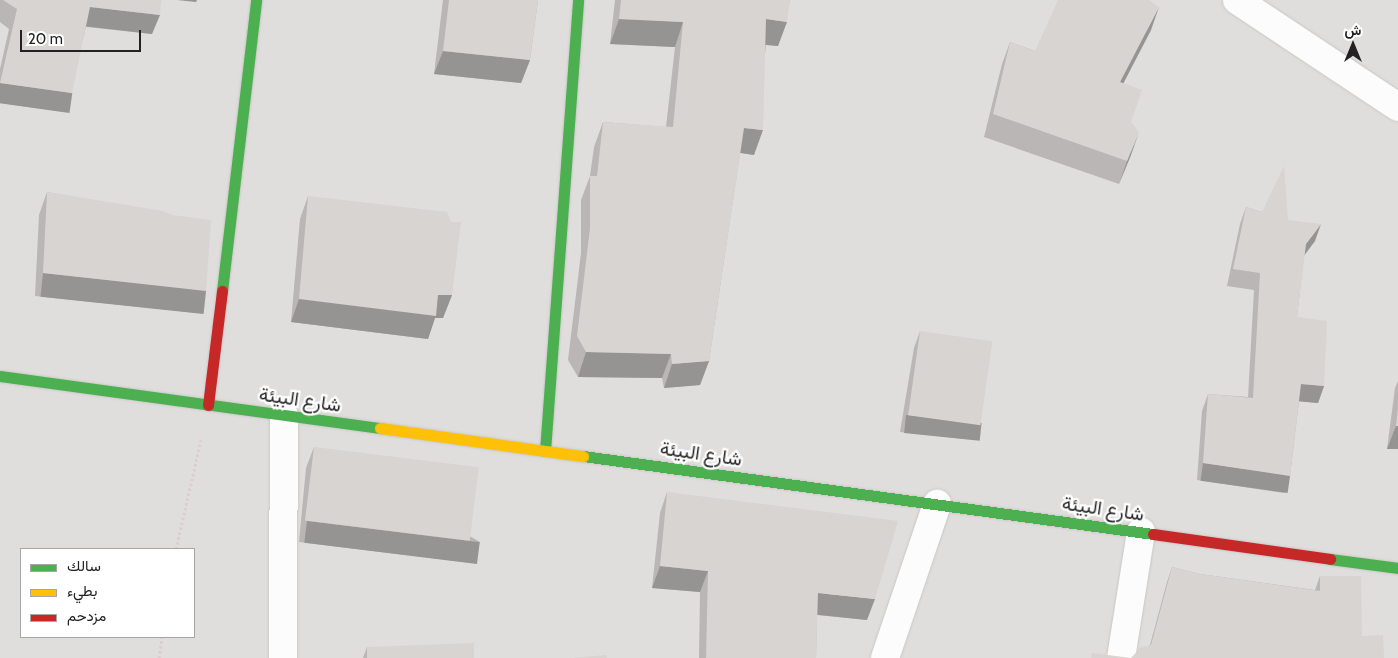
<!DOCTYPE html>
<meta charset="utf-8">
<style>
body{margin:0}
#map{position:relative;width:1398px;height:658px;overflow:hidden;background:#f0eeeb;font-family:Cabin,Vazirmatn,sans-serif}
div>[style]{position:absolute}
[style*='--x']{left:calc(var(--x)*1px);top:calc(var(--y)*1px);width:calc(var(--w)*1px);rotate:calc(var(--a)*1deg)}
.residential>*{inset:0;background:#dfdedc}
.path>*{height:3px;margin-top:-1.5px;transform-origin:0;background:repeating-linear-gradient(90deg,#dccecd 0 2.5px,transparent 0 5px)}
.roads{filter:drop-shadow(0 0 1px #c9c8c7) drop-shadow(0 0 1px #c9c8c7)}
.street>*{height:28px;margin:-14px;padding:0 14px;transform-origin:14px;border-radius:14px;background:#fdfcfc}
.fast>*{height:11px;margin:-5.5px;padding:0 5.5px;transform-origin:5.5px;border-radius:5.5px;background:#4caf50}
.slow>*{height:11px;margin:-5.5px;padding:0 5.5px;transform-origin:5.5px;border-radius:5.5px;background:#ffc107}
.jam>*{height:11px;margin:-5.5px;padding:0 5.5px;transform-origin:5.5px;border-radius:5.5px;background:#c62828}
.wall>*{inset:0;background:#b9b6b5}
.shaded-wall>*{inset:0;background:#969493;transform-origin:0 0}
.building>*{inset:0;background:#d7d4d2;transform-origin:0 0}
span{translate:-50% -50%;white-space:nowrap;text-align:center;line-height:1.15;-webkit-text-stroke:4.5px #fff;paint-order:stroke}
.street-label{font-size:19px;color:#222}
.legend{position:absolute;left:20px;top:548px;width:175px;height:90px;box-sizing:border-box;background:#fff;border:1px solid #a7a7a7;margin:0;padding:6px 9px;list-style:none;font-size:15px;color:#222}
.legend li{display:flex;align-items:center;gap:10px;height:25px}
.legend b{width:25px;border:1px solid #a7a7a7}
.north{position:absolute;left:1328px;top:20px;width:50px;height:50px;-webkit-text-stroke:4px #fff;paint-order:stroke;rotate:0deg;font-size:14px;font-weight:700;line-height:20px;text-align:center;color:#222}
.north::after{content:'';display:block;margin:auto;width:18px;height:22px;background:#222;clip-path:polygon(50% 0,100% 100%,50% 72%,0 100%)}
.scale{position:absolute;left:20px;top:30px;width:121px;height:22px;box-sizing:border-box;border:2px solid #222;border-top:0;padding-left:6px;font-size:15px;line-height:18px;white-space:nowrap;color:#222;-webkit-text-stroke:4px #fff;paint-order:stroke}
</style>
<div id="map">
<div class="residential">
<div style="clip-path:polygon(evenodd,0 0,1398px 0,1398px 658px,0 658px,0 0,21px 549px,194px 549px,194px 637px,21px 637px,21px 549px)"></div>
</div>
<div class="path">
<div style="--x:176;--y:549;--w:112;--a:-77.1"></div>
<div style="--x:159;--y:658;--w:21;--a:-82"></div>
</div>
<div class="roads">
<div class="street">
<div style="--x:1237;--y:0;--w:193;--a:33.6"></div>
<div style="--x:283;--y:658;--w:243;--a:-89.8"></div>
<div style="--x:885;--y:658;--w:163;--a:-71.3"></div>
<div style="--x:1121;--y:658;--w:128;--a:-81"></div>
</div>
<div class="fast">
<div style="--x:222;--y:291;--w:293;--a:-83.3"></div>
<div style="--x:0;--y:376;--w:384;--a:7.8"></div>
<div style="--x:545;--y:451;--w:452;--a:-85.8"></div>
<div style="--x:583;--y:456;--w:575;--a:7.79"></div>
<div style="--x:1330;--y:559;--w:69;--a:7.5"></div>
</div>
<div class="slow">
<div style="--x:380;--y:428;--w:205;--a:7.9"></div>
</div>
<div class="jam">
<div style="--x:208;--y:405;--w:115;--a:-83"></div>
<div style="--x:1153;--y:534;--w:179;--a:8"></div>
</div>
</div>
<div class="wall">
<div style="clip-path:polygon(0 0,161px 0,152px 34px,86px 27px,65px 112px,0 103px,0 69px,9px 29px,0 22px)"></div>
<div style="clip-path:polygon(443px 0,538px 0,530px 60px,521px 83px,434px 74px)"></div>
<div style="clip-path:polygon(615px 0,790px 0,778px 46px,766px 45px,754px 155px,740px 153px,709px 361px,700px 385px,664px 388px,662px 378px,578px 377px,568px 360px,581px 253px,581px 200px,590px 176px,594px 147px,603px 122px,666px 127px,675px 47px,610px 44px)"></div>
<div style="clip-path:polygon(1151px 30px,1123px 84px,1131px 122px,1131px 155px,1119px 184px,984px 137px,1002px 64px,1010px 42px,1035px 51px)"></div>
<div style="clip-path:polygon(47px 192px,172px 215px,198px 313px,35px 296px,39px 215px)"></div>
<div style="clip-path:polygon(308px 196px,452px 295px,443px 318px,435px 318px,428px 339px,291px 322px,300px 219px)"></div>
<div style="clip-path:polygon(1246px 207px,1288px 220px,1315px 241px,1304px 255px,1297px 317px,1324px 386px,1318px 403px,1299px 401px,1290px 476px,1284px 493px,1197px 480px,1202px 411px,1208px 394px,1248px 397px,1254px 290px,1227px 286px,1240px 224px)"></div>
<div style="clip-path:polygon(920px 331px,975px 440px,900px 432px,914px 348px)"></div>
<div style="clip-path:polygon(1398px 381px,1398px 449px,1387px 449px,1395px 388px)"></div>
<div style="clip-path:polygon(314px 447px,480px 542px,472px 563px,299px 542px,306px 468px)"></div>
<div style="clip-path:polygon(667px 492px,867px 620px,817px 615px,816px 658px,699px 658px,700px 592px,652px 588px,660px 513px)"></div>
<div style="clip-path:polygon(1172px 567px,1200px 574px,1315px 590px,1320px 576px,1361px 576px,1131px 658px,1150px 645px,1167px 582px)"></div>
<div style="clip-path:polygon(367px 647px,474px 658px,363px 658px)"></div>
</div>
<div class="shaded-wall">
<div style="clip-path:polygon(177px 0,197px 0,196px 2px)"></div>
<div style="clip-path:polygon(90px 7px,160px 15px,152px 34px,83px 26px)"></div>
<div style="clip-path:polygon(1159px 7px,1151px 30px,1112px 105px,1120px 82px)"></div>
<div style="clip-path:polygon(619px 19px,683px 22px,675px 47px,610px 44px)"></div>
<div style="clip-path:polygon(766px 19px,787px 22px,778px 46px,757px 44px)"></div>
<div style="clip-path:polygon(443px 51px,530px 60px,521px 83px,434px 74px)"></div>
<div style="left:0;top:83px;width:73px;height:20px;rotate:8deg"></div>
<div style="clip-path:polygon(744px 128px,763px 130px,754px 155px,735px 152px)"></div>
<div style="clip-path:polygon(1139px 132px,1131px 155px,1119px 184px,1127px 161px)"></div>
<div style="clip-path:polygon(1321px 224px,1315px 241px,1300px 261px,1306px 244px)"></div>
<div style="left:43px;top:273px;width:164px;height:24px;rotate:6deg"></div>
<div style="clip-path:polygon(438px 295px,452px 295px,443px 318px,435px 318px,428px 339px,291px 322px,299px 299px)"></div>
<div style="clip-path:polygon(586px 352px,671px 354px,662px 378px,578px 377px)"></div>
<div style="clip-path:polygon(709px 361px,700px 385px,664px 388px,672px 364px)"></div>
<div style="clip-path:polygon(1301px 384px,1324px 386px,1318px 403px,1295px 401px)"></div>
<div style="left:906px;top:415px;width:76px;height:18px;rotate:6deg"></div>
<div style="clip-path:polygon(1396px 426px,1398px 426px,1398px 449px,1387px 449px)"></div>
<div style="left:1203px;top:463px;width:88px;height:18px;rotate:8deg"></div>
<div style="left:307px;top:521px;width:174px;height:22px;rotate:7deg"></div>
<div style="clip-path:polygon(660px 566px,708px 571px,700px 592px,652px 588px)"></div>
<div style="clip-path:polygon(818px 593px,875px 599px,867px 620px,810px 614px)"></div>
</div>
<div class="building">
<div style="clip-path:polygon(3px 0,161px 0,160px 15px,90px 7px,72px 93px,0 83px,17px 9px)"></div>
<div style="clip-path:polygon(449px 0,538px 0,530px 60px,443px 51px)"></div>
<div style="clip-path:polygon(621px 0,790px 0,787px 22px,766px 19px,763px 130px,744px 128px,709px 361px,672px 364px,671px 354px,586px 352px,577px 336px,590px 228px,590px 176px,597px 176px,603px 122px,673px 127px,683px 22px,619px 19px)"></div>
<div style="clip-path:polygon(1058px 0,1149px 0,1159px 7px,1120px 82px,1142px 90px,1131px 122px,1139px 132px,1127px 161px,993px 114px,1010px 42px,1035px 51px)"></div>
<div style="clip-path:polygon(1284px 166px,1288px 220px,1321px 224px,1306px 244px,1297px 317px,1327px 321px,1324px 386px,1301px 384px,1290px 476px,1203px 463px,1208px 394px,1253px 398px,1260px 273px,1233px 269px,1246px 207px,1262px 212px)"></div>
<div style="clip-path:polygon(47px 192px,163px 211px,172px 215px,211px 220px,206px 291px,43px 273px)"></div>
<div style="clip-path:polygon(308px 196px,447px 212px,451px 222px,461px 222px,452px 295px,438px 295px,436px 316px,299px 299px)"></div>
<div style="left:920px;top:331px;width:73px;height:85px;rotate:8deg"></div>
<div style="clip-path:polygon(1398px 408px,1398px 426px,1396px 426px)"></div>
<div style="left:314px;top:447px;width:166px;height:74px;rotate:7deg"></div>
<div style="clip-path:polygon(667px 492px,898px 521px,875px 599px,818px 593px,816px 658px,706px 658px,708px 571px,660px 566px)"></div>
<div style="clip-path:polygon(1172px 567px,1200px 574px,1320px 591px,1320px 576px,1361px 576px,1362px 636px,1383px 635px,1384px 658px,1091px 658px,1092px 653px,1131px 658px,1141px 647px,1151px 645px)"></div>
<div style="clip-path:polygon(474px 643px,474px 658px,367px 658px,367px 647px)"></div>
<div style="clip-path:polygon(606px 655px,607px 658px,573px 658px)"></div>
</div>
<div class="street-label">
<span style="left:300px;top:400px;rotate:8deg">شارع البيئة</span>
<span style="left:701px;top:454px;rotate:8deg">شارع البيئة</span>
<span style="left:1103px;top:509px;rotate:8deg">شارع البيئة</span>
</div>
<ul class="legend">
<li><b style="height:6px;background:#4caf50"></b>سالك</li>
<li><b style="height:6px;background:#ffc107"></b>بطيء</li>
<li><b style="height:6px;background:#c62828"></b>مزدحم</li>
</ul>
<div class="north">ش</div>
<div class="scale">20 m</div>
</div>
